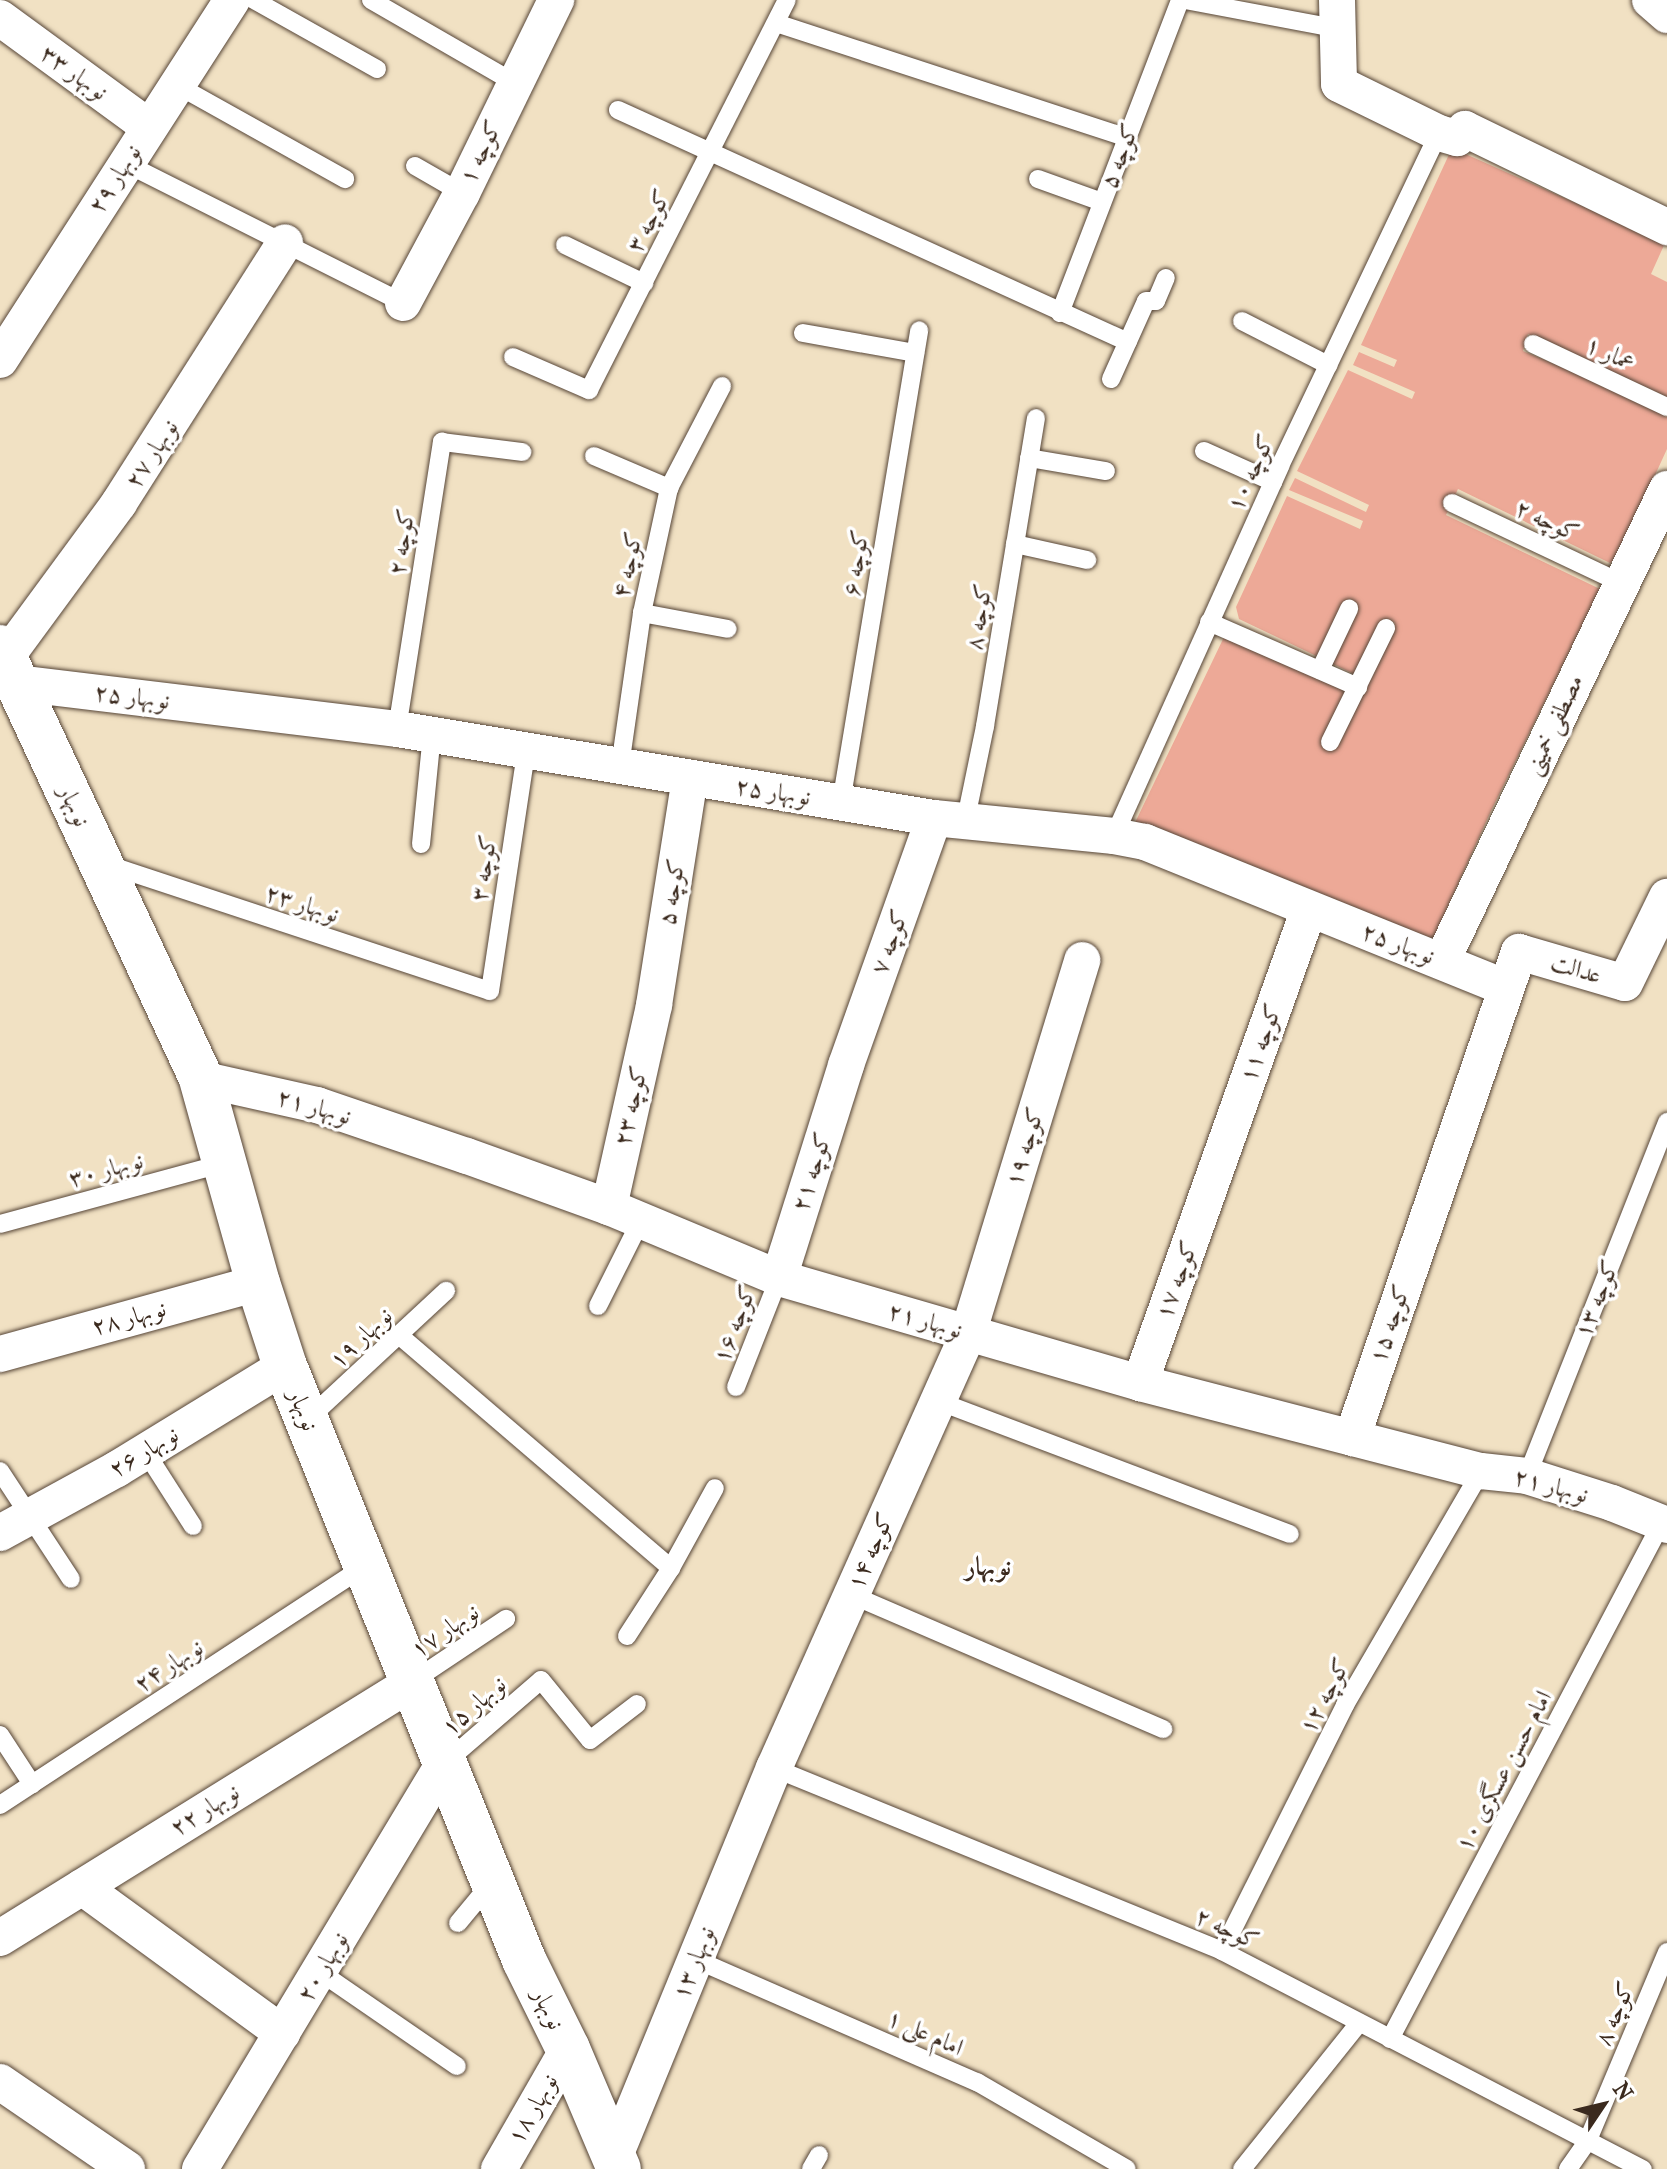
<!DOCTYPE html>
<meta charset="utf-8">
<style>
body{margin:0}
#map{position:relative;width:1667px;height:2169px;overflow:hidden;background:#f1e1c3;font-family:"IM FELL French Canon",Amiri,serif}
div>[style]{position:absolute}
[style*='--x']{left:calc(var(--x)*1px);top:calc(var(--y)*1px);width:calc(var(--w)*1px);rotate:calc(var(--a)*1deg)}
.building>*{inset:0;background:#eda997}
.roads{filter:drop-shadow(0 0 2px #564537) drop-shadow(0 0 2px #564537)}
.service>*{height:18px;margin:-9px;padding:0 9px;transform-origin:9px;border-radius:9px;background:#fff}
.minor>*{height:36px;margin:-18px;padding:0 18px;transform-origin:18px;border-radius:18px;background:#fff}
.tertiary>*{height:44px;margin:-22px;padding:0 22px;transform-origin:22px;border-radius:22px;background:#fff}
span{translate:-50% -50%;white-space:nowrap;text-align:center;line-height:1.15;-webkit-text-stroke:7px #fff;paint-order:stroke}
.street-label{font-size:24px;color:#3b2a1e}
.neighbourhood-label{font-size:26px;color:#3b2a1e;font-weight:700}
.north{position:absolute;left:1563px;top:2065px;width:80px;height:80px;-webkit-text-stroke:6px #fff;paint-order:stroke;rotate:55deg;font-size:22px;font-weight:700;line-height:32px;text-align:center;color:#3b2a1e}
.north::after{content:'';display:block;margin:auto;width:28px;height:36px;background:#3b2a1e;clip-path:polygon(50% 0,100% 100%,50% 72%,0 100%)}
</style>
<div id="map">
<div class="building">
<div style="clip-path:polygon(1452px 148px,1665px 243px,1651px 274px,1667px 282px,1667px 397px,1528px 334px,1523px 351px,1605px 385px,1667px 417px,1667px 449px,1617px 558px,1610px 563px,1458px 489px,1446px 515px,1600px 589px,1491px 811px,1433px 939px,1131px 831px,1224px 637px,1351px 689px,1349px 718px,1395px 623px,1386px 619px,1358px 676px,1239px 619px,1236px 607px,1287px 496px,1360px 529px,1363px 521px,1289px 490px,1295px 478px,1366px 512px,1369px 505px,1297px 471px,1348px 370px,1412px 399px,1415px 392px,1353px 365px,1359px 352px,1394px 367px,1397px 360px,1361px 345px)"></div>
</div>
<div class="roads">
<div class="service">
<div style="--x:254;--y:0;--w:141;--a:29.3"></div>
<div style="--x:371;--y:0;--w:166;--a:30"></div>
<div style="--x:1185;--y:0;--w:158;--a:10.6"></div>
<div style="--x:776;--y:23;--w:369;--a:18.1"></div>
<div style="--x:175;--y:84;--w:195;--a:29.2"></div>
<div style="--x:618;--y:110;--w:560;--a:24.46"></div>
<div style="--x:125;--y:163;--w:311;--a:26.7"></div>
<div style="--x:415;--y:166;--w:54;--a:29.9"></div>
<div style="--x:1038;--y:179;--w:68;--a:19.8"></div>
<div style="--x:565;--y:245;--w:88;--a:25.7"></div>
<div style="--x:1060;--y:313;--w:335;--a:-69"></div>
<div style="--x:1242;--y:321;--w:97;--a:27.1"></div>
<div style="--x:803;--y:333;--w:114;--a:10.1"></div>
<div style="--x:1533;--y:344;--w:148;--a:25.2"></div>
<div style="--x:513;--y:357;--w:83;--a:23.5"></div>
<div style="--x:589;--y:390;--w:437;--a:-63.1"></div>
<div style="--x:1111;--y:379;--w:85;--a:-65.8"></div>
<div style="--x:1146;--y:301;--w:10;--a:0"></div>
<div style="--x:1156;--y:301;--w:25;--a:-67"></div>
<div style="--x:1204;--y:451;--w:76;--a:24.2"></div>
<div style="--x:594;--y:456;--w:82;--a:23.1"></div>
<div style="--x:1029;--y:458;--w:78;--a:9.6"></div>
<div style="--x:1452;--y:503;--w:187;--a:25.3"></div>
<div style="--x:1015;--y:544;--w:74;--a:12.5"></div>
<div style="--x:642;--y:613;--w:87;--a:10.5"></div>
<div style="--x:1209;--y:622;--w:163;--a:23.6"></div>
<div style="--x:1320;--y:670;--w:68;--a:-64.6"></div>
<div style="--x:397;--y:729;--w:291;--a:-81.1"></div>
<div style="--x:442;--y:442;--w:81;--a:7.1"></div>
<div style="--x:1330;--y:742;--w:127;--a:-63.8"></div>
<div style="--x:620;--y:766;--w:155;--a:-81.8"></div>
<div style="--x:642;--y:613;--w:128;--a:-77.8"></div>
<div style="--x:669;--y:488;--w:115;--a:-62.5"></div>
<div style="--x:841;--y:803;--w:479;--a:-80.6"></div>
<div style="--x:965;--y:823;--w:99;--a:-78.3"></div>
<div style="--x:985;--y:726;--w:312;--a:-80.6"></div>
<div style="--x:1114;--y:836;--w:406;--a:-65.8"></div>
<div style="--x:1280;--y:466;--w:369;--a:-64.5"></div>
<div style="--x:421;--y:844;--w:111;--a:-84.3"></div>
<div style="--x:106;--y:864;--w:404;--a:18.3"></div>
<div style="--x:490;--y:991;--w:242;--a:-81.4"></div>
<div style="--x:0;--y:1224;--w:232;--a:-15.2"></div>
<div style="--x:598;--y:1306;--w:96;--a:-63.4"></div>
<div style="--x:400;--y:1336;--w:357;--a:40.6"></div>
<div style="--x:736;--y:1387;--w:117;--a:-68.5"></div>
<div style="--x:938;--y:1401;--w:376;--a:20.7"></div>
<div style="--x:307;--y:1420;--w:190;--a:-42.9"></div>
<div style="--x:145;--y:1451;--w:89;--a:57.4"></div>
<div style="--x:0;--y:1471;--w:129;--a:56.7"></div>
<div style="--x:1527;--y:1476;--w:381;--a:-68.4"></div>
<div style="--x:852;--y:1595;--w:339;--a:23.3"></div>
<div style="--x:627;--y:1636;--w:81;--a:-57.1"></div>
<div style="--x:671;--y:1568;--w:91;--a:-61.2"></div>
<div style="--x:413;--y:1681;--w:112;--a:-33.7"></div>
<div style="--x:0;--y:1735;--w:59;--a:56.9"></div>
<div style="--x:446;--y:1762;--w:125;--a:-40.8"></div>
<div style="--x:541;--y:1680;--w:77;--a:50.8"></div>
<div style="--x:590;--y:1740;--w:59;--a:-37.5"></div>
<div style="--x:774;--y:1768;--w:484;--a:22.2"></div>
<div style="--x:1222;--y:1951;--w:474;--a:27.4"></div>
<div style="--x:0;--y:1805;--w:435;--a:-33.2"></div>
<div style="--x:458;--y:1923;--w:53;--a:-50.3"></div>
<div style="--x:1222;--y:1951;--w:275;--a:-63.4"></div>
<div style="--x:1345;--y:1705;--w:271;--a:-59.8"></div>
<div style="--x:695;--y:1959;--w:308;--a:23.6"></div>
<div style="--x:977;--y:2082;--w:173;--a:30.1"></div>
<div style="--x:320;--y:1972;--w:166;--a:34.5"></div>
<div style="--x:1390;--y:2039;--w:582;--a:-62.25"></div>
<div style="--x:811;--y:2169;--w:16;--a:-60"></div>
<div style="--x:1242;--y:2169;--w:186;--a:-51.3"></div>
<div style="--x:1568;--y:2169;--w:35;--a:-55"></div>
<div style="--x:1588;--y:2140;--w:204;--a:-67.2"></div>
</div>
<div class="minor">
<div style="--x:1337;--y:0;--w:84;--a:88.6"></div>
<div style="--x:1339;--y:84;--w:111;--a:26.1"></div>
<div style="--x:1439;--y:133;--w:19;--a:16"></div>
<div style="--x:1457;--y:138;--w:12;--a:-48"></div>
<div style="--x:1465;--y:129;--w:225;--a:25.9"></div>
<div style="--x:1650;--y:0;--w:23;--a:41"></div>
<div style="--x:0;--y:18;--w:185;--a:36.2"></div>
<div style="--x:403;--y:303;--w:125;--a:-61.8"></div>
<div style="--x:462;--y:193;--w:215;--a:-64"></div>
<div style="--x:0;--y:360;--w:428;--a:-57.2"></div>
<div style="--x:6;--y:657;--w:191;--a:-53.7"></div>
<div style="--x:119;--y:503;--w:309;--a:-57.5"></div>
<div style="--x:17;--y:683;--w:383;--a:6.9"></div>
<div style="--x:397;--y:729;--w:544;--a:9.41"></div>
<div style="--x:934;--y:818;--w:181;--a:5.7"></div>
<div style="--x:1114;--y:836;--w:32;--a:11"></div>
<div style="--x:1145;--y:842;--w:389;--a:22"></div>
<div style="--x:1442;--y:961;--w:523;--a:-64.51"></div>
<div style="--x:201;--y:1079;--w:119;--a:12.6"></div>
<div style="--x:317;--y:1105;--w:158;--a:18.8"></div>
<div style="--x:467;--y:1156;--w:151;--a:19.8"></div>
<div style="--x:609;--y:1207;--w:184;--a:22.7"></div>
<div style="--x:779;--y:1278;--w:376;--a:16.2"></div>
<div style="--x:1140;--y:1383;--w:352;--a:14.5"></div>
<div style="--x:1481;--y:1471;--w:46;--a:6.2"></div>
<div style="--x:1527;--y:1476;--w:89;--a:17.6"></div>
<div style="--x:1612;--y:1503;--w:59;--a:21.8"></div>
<div style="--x:609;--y:1207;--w:207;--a:-77.4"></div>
<div style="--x:654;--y:1005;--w:230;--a:-81"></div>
<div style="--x:779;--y:1278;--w:223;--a:-72.5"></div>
<div style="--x:846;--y:1065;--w:262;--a:-70.4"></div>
<div style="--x:0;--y:1354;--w:268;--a:-15.4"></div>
<div style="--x:1140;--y:1383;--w:503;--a:-70.38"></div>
<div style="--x:1352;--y:1438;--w:514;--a:-71.04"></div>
<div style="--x:1519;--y:952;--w:110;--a:16.3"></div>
<div style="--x:1625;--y:983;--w:96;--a:-64"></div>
<div style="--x:0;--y:1533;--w:133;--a:-28.7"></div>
<div style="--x:117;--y:1469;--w:197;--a:-31.5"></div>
<div style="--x:82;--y:1887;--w:248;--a:36.1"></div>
<div style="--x:0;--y:1938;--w:484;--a:-31.8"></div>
<div style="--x:0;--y:2082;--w:154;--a:34.4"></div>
<div style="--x:614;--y:2158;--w:422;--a:-67.7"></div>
<div style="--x:774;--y:1768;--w:475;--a:-65.9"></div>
<div style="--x:968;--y:1334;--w:391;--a:-73"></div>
<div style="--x:200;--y:2169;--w:472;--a:-59"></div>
<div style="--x:499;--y:2169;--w:138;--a:-60.1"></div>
</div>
<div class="tertiary">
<div style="--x:0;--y:647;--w:476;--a:65"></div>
<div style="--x:201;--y:1079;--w:212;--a:74.4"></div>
<div style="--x:258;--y:1283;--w:87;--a:72"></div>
<div style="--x:285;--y:1366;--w:640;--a:68.08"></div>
<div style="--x:524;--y:1960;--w:99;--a:63.7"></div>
<div style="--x:568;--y:2049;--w:130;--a:67"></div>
</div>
</div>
<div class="street-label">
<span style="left:74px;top:73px;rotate:36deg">نوبهار ۳۳</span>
<span style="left:481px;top:152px;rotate:-64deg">کوچه ۱</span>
<span style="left:1120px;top:156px;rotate:-69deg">کوچه ۵</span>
<span style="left:115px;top:179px;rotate:-57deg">نوبهار ۲۹</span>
<span style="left:649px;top:221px;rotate:-62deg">کوچه ۳</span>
<span style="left:1610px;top:354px;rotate:25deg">عمار ۱</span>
<span style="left:152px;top:454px;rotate:-57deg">نوبهار ۲۷</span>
<span style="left:1251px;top:473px;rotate:-65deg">کوچه ۱۰</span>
<span style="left:1547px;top:521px;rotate:25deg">کوچه ۲</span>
<span style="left:402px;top:542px;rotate:-81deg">کوچه ۲</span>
<span style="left:856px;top:563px;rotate:-81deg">کوچه ۶</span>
<span style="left:628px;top:565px;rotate:-78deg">کوچه ۴</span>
<span style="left:979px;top:617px;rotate:-81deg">کوچه ۸</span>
<span style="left:132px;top:697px;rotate:7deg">نوبهار ۲۵</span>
<span style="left:1554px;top:725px;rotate:-65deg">مصطفی خمینی</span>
<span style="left:773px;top:792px;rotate:9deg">نوبهار ۲۵</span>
<span style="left:74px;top:806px;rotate:65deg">نوبهار</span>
<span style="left:484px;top:868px;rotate:-81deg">کوچه ۳</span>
<span style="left:672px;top:892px;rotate:-81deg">کوچه ۵</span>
<span style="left:302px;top:904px;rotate:18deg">نوبهار ۲۳</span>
<span style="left:890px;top:942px;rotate:-70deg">کوچه ۷</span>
<span style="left:1398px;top:944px;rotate:21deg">نوبهار ۲۵</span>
<span style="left:1576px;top:969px;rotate:17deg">عدالت</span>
<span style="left:1261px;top:1043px;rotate:-70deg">کوچه ۱۱</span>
<span style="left:631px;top:1106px;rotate:-77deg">کوچه ۲۳</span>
<span style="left:314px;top:1107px;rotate:16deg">نوبهار ۲۱</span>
<span style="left:1025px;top:1147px;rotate:-73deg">کوچه ۱۹</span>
<span style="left:106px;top:1170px;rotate:-15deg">نوبهار ۳۰</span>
<span style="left:812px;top:1172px;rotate:-72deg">کوچه ۲۱</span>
<span style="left:1177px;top:1280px;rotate:-70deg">کوچه ۱۷</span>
<span style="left:1597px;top:1299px;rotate:-68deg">کوچه ۱۳</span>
<span style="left:129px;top:1318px;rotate:-15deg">نوبهار ۲۸</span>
<span style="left:925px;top:1321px;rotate:16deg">نوبهار ۲۱</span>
<span style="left:735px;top:1324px;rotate:-69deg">کوچه ۱۶</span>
<span style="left:1390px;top:1324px;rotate:-71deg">کوچه ۱۵</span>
<span style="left:361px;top:1338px;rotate:-43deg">نوبهار ۱۹</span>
<span style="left:303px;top:1410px;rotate:68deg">نوبهار</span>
<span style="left:144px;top:1452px;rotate:-31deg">نوبهار ۲۶</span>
<span style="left:1551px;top:1486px;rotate:15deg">نوبهار ۲۱</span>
<span style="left:871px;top:1551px;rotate:-66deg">کوچه ۱۴</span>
<span style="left:445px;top:1631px;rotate:-34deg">نوبهار ۱۷</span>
<span style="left:169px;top:1666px;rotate:-33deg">نوبهار ۲۴</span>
<span style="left:1325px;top:1696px;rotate:-62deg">کوچه ۱۲</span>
<span style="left:474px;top:1706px;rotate:-41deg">نوبهار ۱۵</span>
<span style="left:1504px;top:1771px;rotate:-62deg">امام حسن عسگری ۱۰</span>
<span style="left:205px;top:1810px;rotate:-32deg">نوبهار ۲۲</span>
<span style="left:1227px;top:1929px;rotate:25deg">کوچه ۲</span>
<span style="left:694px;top:1963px;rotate:-68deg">نوبهار ۱۳</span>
<span style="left:323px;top:1967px;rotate:-59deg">نوبهار ۲۰</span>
<span style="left:548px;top:2009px;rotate:64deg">نوبهار</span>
<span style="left:1615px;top:2014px;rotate:-67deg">کوچه ۸</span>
<span style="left:925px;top:2033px;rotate:24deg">امام علی ۱</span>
<span style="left:533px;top:2109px;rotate:-60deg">نوبهار ۱۸</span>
</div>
<div class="neighbourhood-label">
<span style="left:988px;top:1567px">نوبهار</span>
</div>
<div class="north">N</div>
</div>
